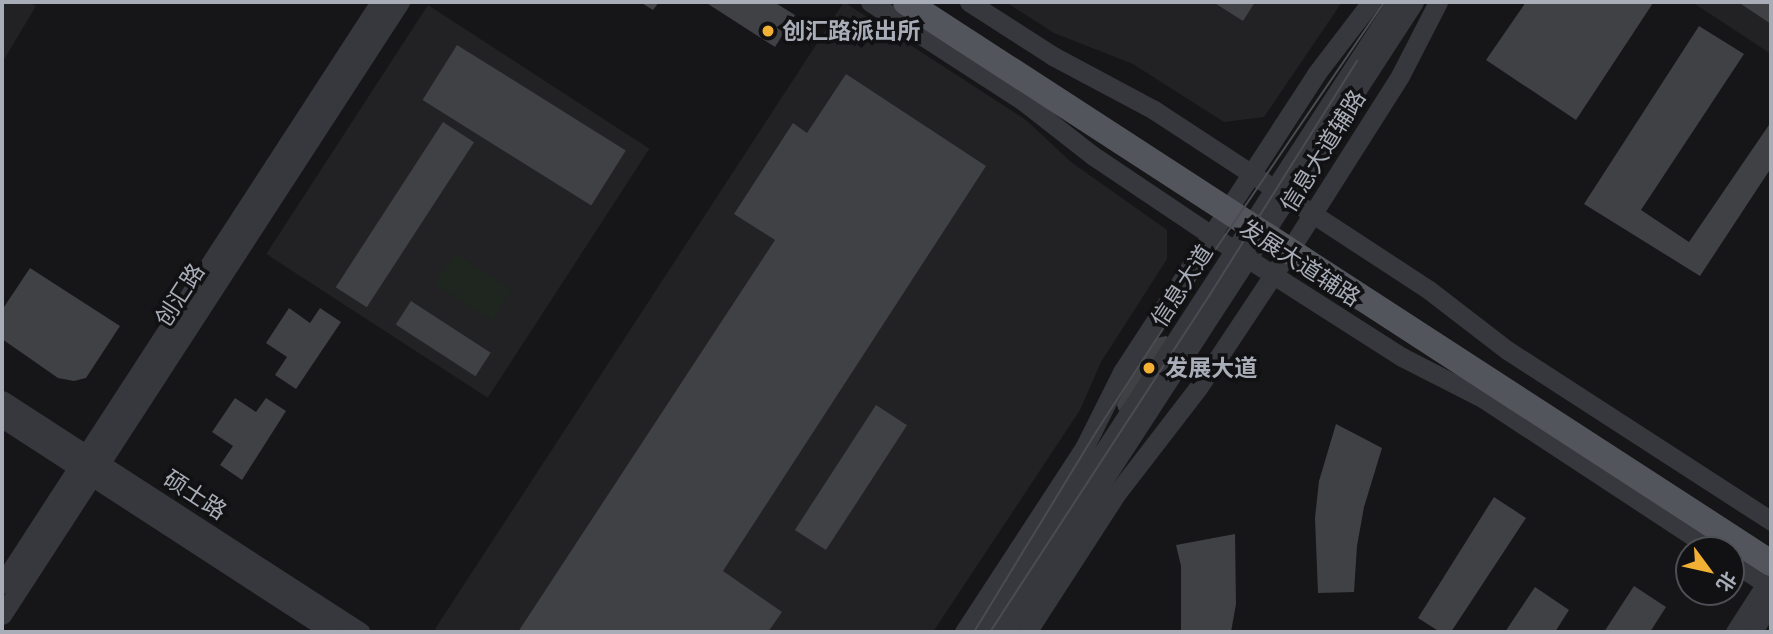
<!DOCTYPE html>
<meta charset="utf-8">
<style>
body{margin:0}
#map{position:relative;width:1773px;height:634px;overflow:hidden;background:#161618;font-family:Inter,"Noto Sans SC",sans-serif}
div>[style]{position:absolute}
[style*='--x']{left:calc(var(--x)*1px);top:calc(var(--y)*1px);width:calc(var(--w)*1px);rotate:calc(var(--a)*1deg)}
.built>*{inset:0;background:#222225;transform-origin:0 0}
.green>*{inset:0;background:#1e261f;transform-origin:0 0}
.building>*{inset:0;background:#404145;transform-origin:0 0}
.minor>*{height:19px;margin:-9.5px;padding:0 9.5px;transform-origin:9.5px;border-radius:9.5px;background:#37383d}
.major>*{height:26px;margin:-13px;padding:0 13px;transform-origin:13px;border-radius:13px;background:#53555c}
.tram>*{height:2px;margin:-1px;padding:0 1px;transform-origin:1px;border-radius:1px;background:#4a4c52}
.dots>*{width:19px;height:19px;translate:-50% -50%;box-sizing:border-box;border:4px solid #111113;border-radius:50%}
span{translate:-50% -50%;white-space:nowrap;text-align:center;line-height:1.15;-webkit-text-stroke:7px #111113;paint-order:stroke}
.poi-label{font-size:23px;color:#a8adb8;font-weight:700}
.left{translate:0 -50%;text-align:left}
.street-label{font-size:23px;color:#a8adb8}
.frame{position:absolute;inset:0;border:4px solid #a8adb8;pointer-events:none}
.north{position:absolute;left:1675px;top:536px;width:70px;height:70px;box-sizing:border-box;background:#111113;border:2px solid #4d4f55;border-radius:50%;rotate:123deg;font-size:19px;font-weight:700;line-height:28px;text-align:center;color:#a8adb8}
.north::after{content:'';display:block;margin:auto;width:24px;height:32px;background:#f2b134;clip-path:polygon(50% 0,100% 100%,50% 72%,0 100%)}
</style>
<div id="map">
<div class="built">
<div style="clip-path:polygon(2px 2px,29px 2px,36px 6px,2px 63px)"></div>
<div style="clip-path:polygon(844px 2px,1026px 120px,1071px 162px,1167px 230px,1167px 259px,1101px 362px,1080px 410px,933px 632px,440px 632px,435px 629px)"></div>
<div style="clip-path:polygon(1006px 2px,1342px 2px,1264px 117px,1224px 122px,1133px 64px,1054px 33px)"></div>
<div style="clip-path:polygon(1692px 2px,1771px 2px,1771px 54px)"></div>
<div style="left:428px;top:5px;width:264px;height:297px;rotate:33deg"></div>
</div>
<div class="green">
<div style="left:455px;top:253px;width:68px;height:37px;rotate:33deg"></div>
</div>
<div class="building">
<div style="clip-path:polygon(640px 2px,659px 2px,653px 10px)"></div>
<div style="clip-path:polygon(705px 2px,774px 2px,795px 15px,775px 47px)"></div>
<div style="clip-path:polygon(1213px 2px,1255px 2px,1243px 21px)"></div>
<div style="clip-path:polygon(1526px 2px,1653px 3px,1576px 120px,1486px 60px)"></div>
<div style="clip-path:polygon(1738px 2px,1771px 2px,1771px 24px)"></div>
<div style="clip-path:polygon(1699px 26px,1744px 54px,1641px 210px,1689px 242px,1771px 122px,1771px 168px,1700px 276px,1584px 204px)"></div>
<div style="left:457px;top:45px;width:199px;height:65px;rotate:32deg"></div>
<div style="clip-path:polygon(846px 74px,986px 166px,723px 571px,782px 612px,768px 632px,518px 632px,775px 240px,734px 214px,793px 123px,807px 133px)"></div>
<div style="left:443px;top:122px;width:37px;height:197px;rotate:33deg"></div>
<div style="clip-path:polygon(30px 268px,120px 326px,86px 378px,74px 381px,58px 378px,2px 339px,2px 310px)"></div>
<div style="left:411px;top:301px;width:95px;height:28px;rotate:33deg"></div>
<div style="clip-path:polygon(289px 308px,310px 323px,320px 308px,341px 322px,296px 389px,275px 375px,287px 357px,266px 343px)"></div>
<div style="clip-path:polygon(1166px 336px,1175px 342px,1119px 411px,1114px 396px,1152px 339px)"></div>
<div style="clip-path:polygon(235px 398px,256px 412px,266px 398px,286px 411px,242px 480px,220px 465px,233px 446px,212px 432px)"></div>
<div style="left:876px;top:405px;width:37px;height:149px;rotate:33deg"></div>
<div style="clip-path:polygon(1336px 424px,1382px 448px,1364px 507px,1357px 546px,1354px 592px,1318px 593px,1315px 518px,1319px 481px)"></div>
<div style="clip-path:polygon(1494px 497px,1526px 518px,1451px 632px,1440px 632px,1418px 618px)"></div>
<div style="clip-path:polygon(1235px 534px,1236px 604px,1231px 632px,1181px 632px,1181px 566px,1176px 545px)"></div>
<div style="clip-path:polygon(1634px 586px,1666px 607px,1650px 632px,1604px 632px)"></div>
<div style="clip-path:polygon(1535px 587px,1569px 610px,1555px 632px,1505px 632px)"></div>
</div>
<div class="minor">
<div style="--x:870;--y:2;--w:182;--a:32.9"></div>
<div style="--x:1023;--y:101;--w:88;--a:38"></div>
<div style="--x:1092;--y:155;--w:143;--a:33.9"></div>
<div style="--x:1211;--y:235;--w:227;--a:32.6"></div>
<div style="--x:1402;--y:357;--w:92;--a:27.1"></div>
<div style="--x:1484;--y:399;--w:275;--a:33.3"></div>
<div style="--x:969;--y:2;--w:100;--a:32.7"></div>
<div style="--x:1053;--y:56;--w:115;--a:28.1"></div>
<div style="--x:1154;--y:110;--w:329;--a:33.2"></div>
<div style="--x:1429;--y:290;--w:98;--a:37.6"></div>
<div style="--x:1507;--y:350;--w:315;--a:32.9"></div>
<div style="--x:2;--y:400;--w:427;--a:32.9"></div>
<div style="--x:2;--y:418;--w:392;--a:33"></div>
<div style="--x:1731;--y:561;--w:48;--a:33"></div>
<div style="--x:2;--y:584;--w:694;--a:-57"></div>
<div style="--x:2;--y:615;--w:731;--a:-57.01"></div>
<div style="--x:964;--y:632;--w:220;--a:-56.9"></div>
<div style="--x:1084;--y:448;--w:85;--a:-63.4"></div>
<div style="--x:1122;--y:372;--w:356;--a:-56.9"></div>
<div style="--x:1316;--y:74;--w:91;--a:-52.6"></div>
<div style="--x:986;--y:632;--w:752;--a:-56.94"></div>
<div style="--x:1005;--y:632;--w:751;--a:-57.01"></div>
<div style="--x:1027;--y:632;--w:166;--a:-57.1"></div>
<div style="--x:1117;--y:493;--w:133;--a:-52.4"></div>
<div style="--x:1198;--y:388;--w:164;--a:-56.4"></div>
<div style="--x:1289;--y:251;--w:207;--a:-57.6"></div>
<div style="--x:1400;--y:76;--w:83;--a:-62.8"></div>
<div style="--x:1735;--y:632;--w:67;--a:-57.3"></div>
<div style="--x:1752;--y:632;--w:35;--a:-57"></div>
</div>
<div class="major">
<div style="--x:906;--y:2;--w:1031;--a:32.97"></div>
</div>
<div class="tram">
<div style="--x:974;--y:632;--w:234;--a:-58.6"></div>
<div style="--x:1096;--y:432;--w:184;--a:-57"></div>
<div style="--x:1196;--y:278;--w:334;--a:-55.7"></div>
<div style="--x:990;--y:632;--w:401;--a:-56.9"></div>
<div style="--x:1209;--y:296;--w:278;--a:-57.8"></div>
</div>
<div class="dots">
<div style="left:768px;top:31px;background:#f2b134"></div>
<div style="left:1149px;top:368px;background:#f2b134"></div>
</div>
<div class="poi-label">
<span class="left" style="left:782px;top:31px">创汇路派出所</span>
<span class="left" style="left:1165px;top:368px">发展大道</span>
</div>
<div class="street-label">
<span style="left:1323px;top:151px;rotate:-58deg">信息大道辅路</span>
<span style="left:1300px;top:263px;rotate:33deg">发展大道辅路</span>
<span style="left:1182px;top:286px;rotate:-57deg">信息大道</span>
<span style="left:180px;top:295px;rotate:-57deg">创汇路</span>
<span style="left:195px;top:495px;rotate:33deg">硕士路</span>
</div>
<div class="frame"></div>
<div class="north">北</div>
</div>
